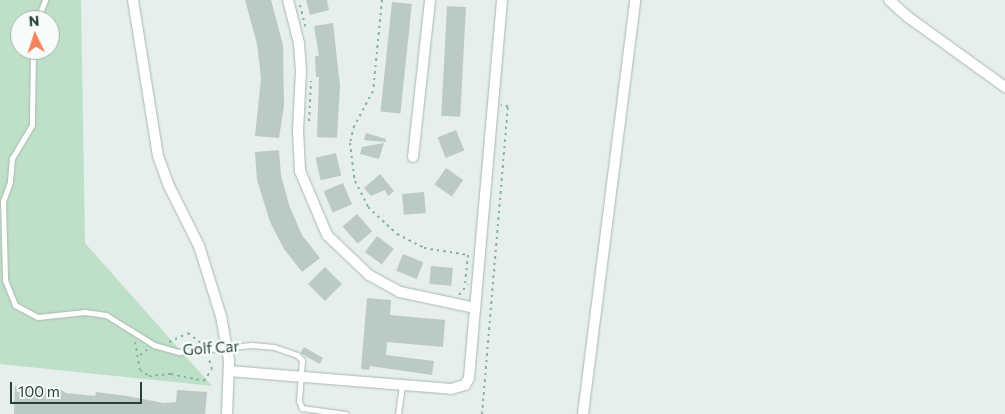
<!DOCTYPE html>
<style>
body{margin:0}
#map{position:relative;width:1005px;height:414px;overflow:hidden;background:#e6efeb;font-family:Commissioner,sans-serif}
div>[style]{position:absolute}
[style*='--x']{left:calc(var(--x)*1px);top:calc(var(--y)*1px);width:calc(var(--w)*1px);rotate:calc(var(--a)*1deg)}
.green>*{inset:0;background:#bfe0c8}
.building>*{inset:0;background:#bbcac4;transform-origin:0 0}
.path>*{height:2px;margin-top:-1px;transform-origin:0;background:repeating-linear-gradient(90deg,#86b3a5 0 2.5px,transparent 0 6.5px)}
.roads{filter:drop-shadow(0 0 1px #a8b8b2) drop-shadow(0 0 1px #a8b8b2)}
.lane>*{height:5px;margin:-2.5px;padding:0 2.5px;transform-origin:2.5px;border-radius:2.5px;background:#fff}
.street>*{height:10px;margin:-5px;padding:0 5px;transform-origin:5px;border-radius:5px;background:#fff}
span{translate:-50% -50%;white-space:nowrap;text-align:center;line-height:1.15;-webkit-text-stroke:4.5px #f7fbf9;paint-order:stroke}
.street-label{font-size:15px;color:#24423a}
.north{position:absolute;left:10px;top:10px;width:50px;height:50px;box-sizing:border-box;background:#f7fbf9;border:1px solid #a3b1ad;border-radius:50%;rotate:356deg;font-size:14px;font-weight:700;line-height:20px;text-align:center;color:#24423a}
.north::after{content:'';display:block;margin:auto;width:18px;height:22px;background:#f4845f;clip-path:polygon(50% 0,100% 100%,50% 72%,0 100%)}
.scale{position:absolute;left:10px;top:382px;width:132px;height:22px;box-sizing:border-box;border:2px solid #24423a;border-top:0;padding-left:6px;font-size:15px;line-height:18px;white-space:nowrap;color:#24423a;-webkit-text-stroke:4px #f7fbf9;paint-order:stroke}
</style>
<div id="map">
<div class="green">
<div style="clip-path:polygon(evenodd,0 0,81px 0,85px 243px,212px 386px,0 364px,0 0,20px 20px,50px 20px,50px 50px,20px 50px,20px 20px)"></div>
</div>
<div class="building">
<div style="clip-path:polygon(245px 0,271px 0,283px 45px,284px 106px,279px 138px,255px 136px,261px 79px,257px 44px)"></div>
<div style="clip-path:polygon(306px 0,327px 0,329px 10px,310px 15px)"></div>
<div style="left:392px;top:2px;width:20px;height:110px;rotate:6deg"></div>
<div style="left:447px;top:6px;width:19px;height:110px;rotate:3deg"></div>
<div style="clip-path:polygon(333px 23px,340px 86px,337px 138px,317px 137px,319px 77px,316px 77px,315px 56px,319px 56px,314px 26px)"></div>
<div style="left:456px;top:130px;width:22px;height:20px;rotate:68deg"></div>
<div style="clip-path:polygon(366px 133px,386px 139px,386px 142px,364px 140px)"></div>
<div style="clip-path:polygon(384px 143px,379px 159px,360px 154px,362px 147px)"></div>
<div style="clip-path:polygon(279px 150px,281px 175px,289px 205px,302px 235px,320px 258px,302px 272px,284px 249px,270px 222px,257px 180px,255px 152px)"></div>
<div style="left:336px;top:153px;width:23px;height:21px;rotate:77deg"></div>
<div style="left:446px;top:168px;width:21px;height:20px;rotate:35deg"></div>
<div style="clip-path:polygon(380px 174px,394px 191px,388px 196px,385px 190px,371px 196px,364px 188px)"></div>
<div style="left:343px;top:183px;width:23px;height:21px;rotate:67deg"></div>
<div style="left:424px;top:192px;width:21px;height:22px;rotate:85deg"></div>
<div style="left:357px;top:214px;width:23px;height:19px;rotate:49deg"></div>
<div style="left:377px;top:236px;width:21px;height:20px;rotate:37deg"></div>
<div style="left:403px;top:254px;width:22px;height:18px;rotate:22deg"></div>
<div style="left:431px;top:266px;width:22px;height:18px;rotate:5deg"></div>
<div style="left:325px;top:267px;width:24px;height:24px;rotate:45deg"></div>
<div style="clip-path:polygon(367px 298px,391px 300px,390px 315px,445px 320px,443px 347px,387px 342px,386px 355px,434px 361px,432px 375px,370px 366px,369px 370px,361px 369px)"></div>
<div style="left:304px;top:347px;width:22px;height:7px;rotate:30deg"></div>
<div style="clip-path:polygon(15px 386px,60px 389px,66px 393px,95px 396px,96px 392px,127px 396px,164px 403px,176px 402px,177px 390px,207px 392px,205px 414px,14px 414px)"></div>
</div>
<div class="path">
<div style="--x:382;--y:0;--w:91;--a:95.6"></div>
<div style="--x:373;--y:91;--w:40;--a:118"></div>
<div style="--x:354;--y:126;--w:17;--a:103"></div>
<div style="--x:350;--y:143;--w:38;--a:83"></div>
<div style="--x:355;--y:181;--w:29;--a:63"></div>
<div style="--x:368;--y:207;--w:40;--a:43"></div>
<div style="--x:397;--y:234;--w:30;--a:27"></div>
<div style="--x:424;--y:248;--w:45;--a:9"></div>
<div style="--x:468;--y:255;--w:29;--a:96"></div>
<div style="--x:300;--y:5;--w:25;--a:76"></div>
<div style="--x:309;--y:121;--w:40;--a:-87.1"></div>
<div style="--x:459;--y:295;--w:14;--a:-51"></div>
<div style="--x:135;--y:342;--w:28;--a:80"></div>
<div style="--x:140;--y:370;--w:11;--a:34"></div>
<div style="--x:149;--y:376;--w:22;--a:-5"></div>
<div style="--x:171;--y:374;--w:34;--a:12"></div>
<div style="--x:204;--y:381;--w:14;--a:-56"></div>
<div style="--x:212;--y:369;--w:13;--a:-108"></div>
<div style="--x:169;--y:342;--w:21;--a:-25"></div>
<div style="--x:188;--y:333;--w:18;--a:38"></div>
<div style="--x:140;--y:355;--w:10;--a:-37"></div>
<div style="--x:482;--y:414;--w:309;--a:-85.2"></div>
<div style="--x:508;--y:106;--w:7;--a:-172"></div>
</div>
<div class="roads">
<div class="lane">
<div style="--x:37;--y:20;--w:22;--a:-68"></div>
<div style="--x:33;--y:50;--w:75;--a:90.8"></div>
<div style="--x:32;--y:125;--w:39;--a:121"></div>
<div style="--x:12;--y:158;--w:24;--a:95"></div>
<div style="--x:10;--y:182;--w:20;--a:110"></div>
<div style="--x:3;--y:201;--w:79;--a:88.5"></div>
<div style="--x:5;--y:280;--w:27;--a:68"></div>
<div style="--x:15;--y:305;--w:26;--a:28"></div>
<div style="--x:38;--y:317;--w:47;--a:-6.1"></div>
<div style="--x:85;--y:312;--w:21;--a:8"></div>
<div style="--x:106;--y:315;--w:57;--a:32"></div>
<div style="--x:154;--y:345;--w:26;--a:16"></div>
<div style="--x:179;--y:352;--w:73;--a:-5.5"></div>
<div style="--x:252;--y:345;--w:22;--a:5"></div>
<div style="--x:274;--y:347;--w:24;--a:19"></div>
<div style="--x:297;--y:355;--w:7;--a:45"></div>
<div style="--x:302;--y:360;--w:41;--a:94.2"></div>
<div style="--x:299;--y:401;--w:8;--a:67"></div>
<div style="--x:302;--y:408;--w:44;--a:7.8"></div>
<div style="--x:398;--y:414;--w:28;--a:-82"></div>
</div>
<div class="street">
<div style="--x:133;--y:0;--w:158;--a:80.9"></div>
<div style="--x:158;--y:156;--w:32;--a:70"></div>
<div style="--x:169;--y:186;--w:67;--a:63.4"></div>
<div style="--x:199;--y:246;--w:73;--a:72.6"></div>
<div style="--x:221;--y:316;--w:45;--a:79.7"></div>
<div style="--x:229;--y:360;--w:54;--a:92.1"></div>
<div style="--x:288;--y:0;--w:44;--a:75.7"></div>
<div style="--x:299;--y:43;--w:28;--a:86"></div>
<div style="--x:301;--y:71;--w:59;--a:92.9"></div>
<div style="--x:298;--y:130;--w:41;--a:87.2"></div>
<div style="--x:300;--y:171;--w:69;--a:67.1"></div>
<div style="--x:327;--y:235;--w:58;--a:43.6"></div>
<div style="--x:369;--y:275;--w:35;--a:29"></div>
<div style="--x:400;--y:292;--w:77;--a:12"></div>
<div style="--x:889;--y:0;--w:25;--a:42"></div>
<div style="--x:908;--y:17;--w:120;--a:35.8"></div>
<div style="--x:413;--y:157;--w:158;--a:-83.8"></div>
<div style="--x:229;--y:371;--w:223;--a:4.6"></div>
<div style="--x:451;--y:389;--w:15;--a:-16"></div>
<div style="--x:465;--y:385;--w:8;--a:-60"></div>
<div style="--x:469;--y:378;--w:379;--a:-85"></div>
<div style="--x:583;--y:414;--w:417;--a:-82.8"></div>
</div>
</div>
<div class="street-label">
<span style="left:211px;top:348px;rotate:-4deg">Golf Car</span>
</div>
<div class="north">N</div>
<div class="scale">100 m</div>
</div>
